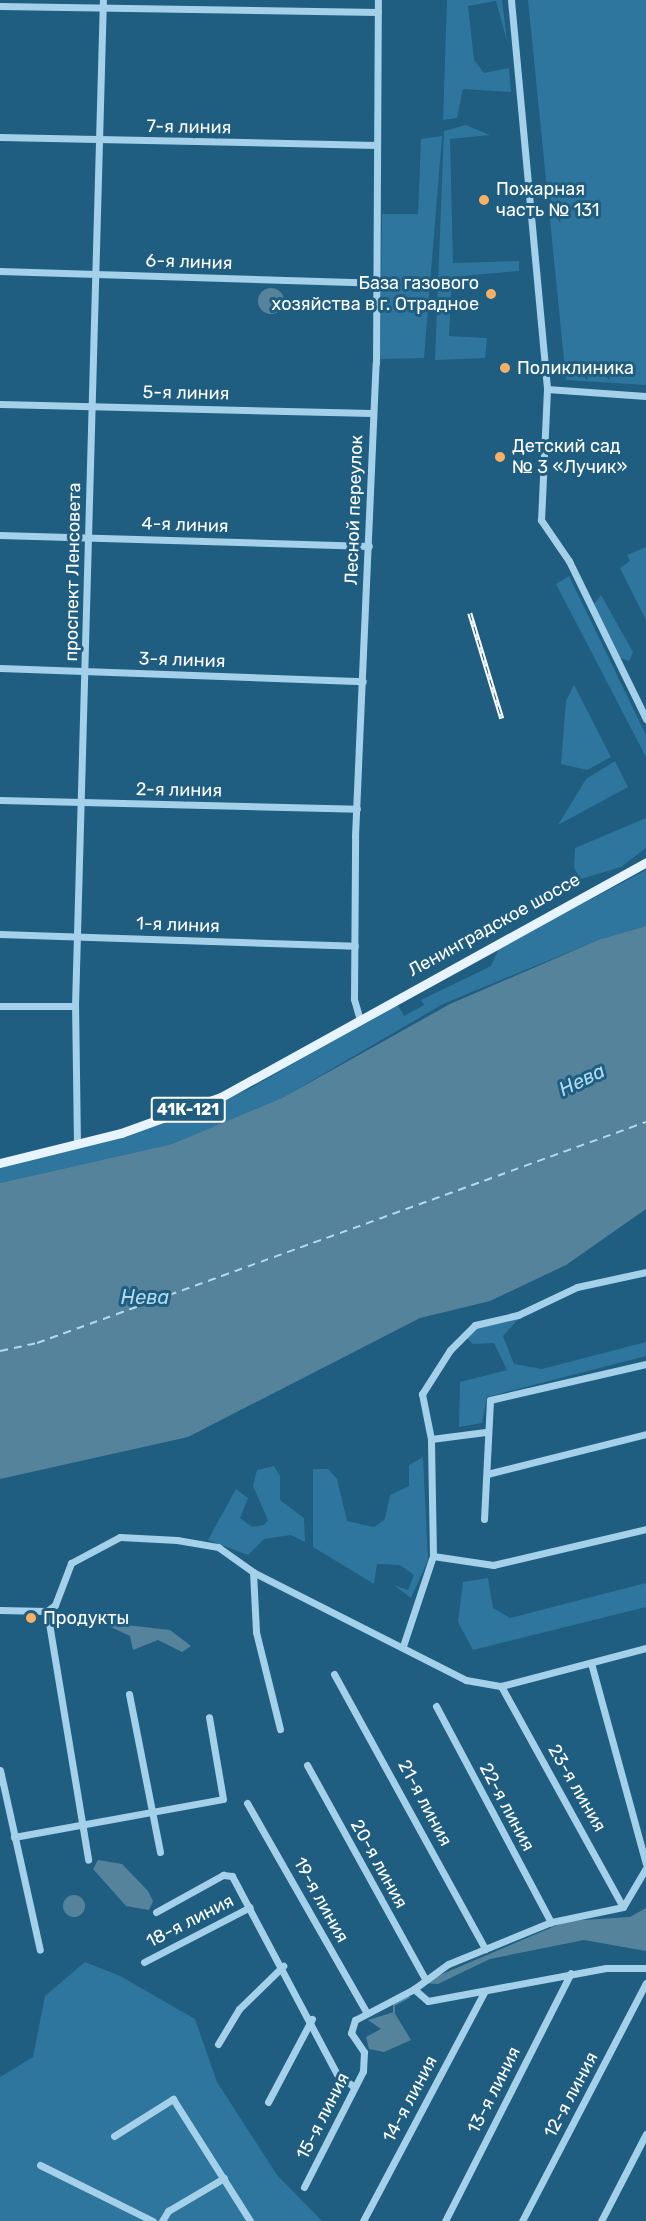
<!DOCTYPE html>
<meta charset="utf-8">
<style>
body{margin:0}
#map{position:relative;width:646px;height:2221px;overflow:hidden;background:#1f5d81;font-family:Rubik,sans-serif}
div>[style]{position:absolute}
[style*='--x']{left:calc(var(--x)*1px);top:calc(var(--y)*1px);width:calc(var(--w)*1px);rotate:calc(var(--a)*1deg)}
.green>*{inset:0;background:#2e769e}
.water>*{inset:0;background:#56839c}
.round{border-radius:50%}
.stream>*{height:2px;margin:-1px;padding:0 1px;transform-origin:1px;border-radius:1px;background:#56839c}
.ferry>*{height:1.5px;margin-top:-0.75px;transform-origin:0;background:repeating-linear-gradient(90deg,#b0daf0 0 8px,transparent 0 14px)}
.minor>*{height:7px;margin:-3.5px;padding:0 3.5px;transform-origin:3.5px;border-radius:3.5px;background:#a4d0e9}
.major>*{height:9px;margin:-4.5px;padding:0 4.5px;transform-origin:4.5px;border-radius:4.5px;background:#e7f4fe}
.rail>*{height:4.5px;margin-top:-2.25px;transform-origin:0;background:repeating-linear-gradient(90deg,#1f5d81 0 7px,#fff 0 14px);box-sizing:border-box;border-block:2px solid #fff}
.dots>*{width:16px;height:16px;translate:-50% -50%;box-sizing:border-box;border:3px solid #1f5d81;border-radius:50%}
span{translate:-50% -50%;white-space:nowrap;text-align:center;line-height:1.15;-webkit-text-stroke:6px #1f5d81;paint-order:stroke}
.shield-label span{padding:2px 4px;background:#1f5d81;border:2px solid;border-radius:4px;-webkit-text-stroke-width:0}
.shield-label{font-size:16px;color:#fff;font-weight:700}
.street-label{font-size:18px;color:#fff}
.poi-label{font-size:18px;color:#fff}
.left{translate:0 -50%;text-align:left}
.right{translate:-100% -50%;text-align:right}
.water-label{font-size:20px;color:#b0daf0;font-style:italic}
</style>
<div id="map">
<div class="green">
<div style="clip-path:polygon(447px 0,502px 0,507px 41px,496px 1px,468px 6px,474px 60px,484px 73px,509px 68px,511px 92px,463px 89px,457px 118px,443px 120px)"></div>
<div style="clip-path:polygon(528px 0,646px 0,646px 385px,566px 380px)"></div>
<div style="clip-path:polygon(466px 125px,490px 135px,450px 139px,453px 263px,519px 261px,519px 271px,452px 277px,449px 336px,487px 338px,485px 358px,435px 360px,444px 131px)"></div>
<div style="clip-path:polygon(442px 136px,424px 358px,380px 359px,382px 214px,418px 214px,421px 139px)"></div>
<div style="clip-path:polygon(646px 547px,646px 620px,620px 568px,630px 561px,627px 555px)"></div>
<div style="clip-path:polygon(569px 576px,646px 735px,646px 757px,556px 584px)"></div>
<div style="clip-path:polygon(601px 595px,633px 652px,629px 661px,620px 658px,594px 604px)"></div>
<div style="clip-path:polygon(574px 685px,611px 757px,587px 770px,561px 764px,566px 701px)"></div>
<div style="clip-path:polygon(615px 761px,628px 787px,558px 825px,586px 779px)"></div>
<div style="clip-path:polygon(646px 818px,646px 848px,621px 867px,581px 879px,574px 868px,575px 848px)"></div>
<div style="clip-path:polygon(646px 870px,646px 926px,598px 940px,443px 1004px,282px 1098px,172px 1144px,0 1183px,0 1168px,193px 1114px,251px 1088px,392px 1007px,397px 1004px,404px 1016px,424px 1005px,421px 1000px,491px 966px,499px 948px)"></div>
<div style="clip-path:polygon(519px 1318px,503px 1336px,514px 1364px,542px 1369px,646px 1342px,646px 1356px,487px 1397px,482px 1423px,459px 1427px,460px 1382px,507px 1370px,494px 1343px,473px 1344px,467px 1338px,478px 1328px)"></div>
<div style="clip-path:polygon(423px 1457px,428px 1560px,411px 1598px,394px 1585px,408px 1590px,414px 1575px,400px 1565px,377px 1564px,374px 1584px,313px 1547px,313px 1469px,328px 1469px,337px 1479px,347px 1521px,374px 1527px,385px 1519px,390px 1495px,409px 1486px,409px 1465px)"></div>
<div style="clip-path:polygon(274px 1466px,280px 1476px,280px 1500px,304px 1518px,305px 1542px,291px 1535px,264px 1539px,248px 1555px,208px 1540px,236px 1489px,248px 1498px,240px 1518px,252px 1527px,264px 1525px,268px 1520px,253px 1486px,257px 1470px)"></div>
<div style="clip-path:polygon(488px 1578px,493px 1608px,510px 1618px,646px 1583px,646px 1607px,473px 1650px,458px 1622px,463px 1582px)"></div>
<div style="clip-path:polygon(85px 1962px,120px 1976px,195px 2019px,217px 2082px,277px 2175px,322px 2221px,0 2221px,0 2077px,33px 2057px,45px 1996px)"></div>
</div>
<div class="water">
<div class="round" style="left:258px;top:288px;width:26px;height:26px"></div>
<div style="clip-path:polygon(646px 926px,646px 1209px,566px 1265px,490px 1301px,420px 1318px,188px 1437px,0 1479px,0 1183px,172px 1144px,282px 1098px,450px 1004px,598px 940px)"></div>
<div style="clip-path:polygon(100px 1622px,170px 1630px,191px 1646px,182px 1652px,158px 1640px,133px 1650px,130px 1636px)"></div>
<div style="clip-path:polygon(98px 1860px,122px 1864px,148px 1891px,153px 1901px,149px 1910px,126px 1906px,93px 1869px)"></div>
<div class="round" style="left:63px;top:1895px;width:22px;height:22px"></div>
<div style="clip-path:polygon(646px 1908px,646px 1951px,584px 1940px,490px 1959px,438px 1984px,421px 1983px,567px 1921px,630px 1917px)"></div>
<div style="clip-path:polygon(394px 2012px,411px 2040px,384px 2052px,369px 2049px,366px 2037px,381px 2029px,368px 2020px)"></div>
</div>
<div class="stream">
<div style="--x:394;--y:2012;--w:7;--a:-90"></div>
<div style="--x:394;--y:2005;--w:17;--a:-28"></div>
</div>
<div class="ferry">
<div style="--x:0;--y:1351;--w:38;--a:-12"></div>
<div style="--x:37;--y:1343;--w:648;--a:-19.95"></div>
</div>
<div class="minor">
<div style="--x:511;--y:0;--w:391;--a:84.7"></div>
<div style="--x:547;--y:389;--w:131;--a:92.6"></div>
<div style="--x:541;--y:520;--w:50;--a:55.7"></div>
<div style="--x:569;--y:561;--w:176;--a:64"></div>
<div style="--x:0;--y:6;--w:378;--a:0.9"></div>
<div style="--x:0;--y:137;--w:377;--a:1.2"></div>
<div style="--x:0;--y:271;--w:376;--a:1.8"></div>
<div style="--x:547;--y:389;--w:99;--a:4"></div>
<div style="--x:0;--y:404;--w:372;--a:1.4"></div>
<div style="--x:0;--y:535;--w:369;--a:1.7"></div>
<div style="--x:0;--y:668;--w:363;--a:2.1"></div>
<div style="--x:0;--y:800;--w:357;--a:1.4"></div>
<div style="--x:0;--y:934;--w:355;--a:1.9"></div>
<div style="--x:0;--y:1006;--w:75;--a:0"></div>
<div style="--x:360;--y:1020;--w:22;--a:-106"></div>
<div style="--x:354;--y:999;--w:163;--a:-89.6"></div>
<div style="--x:355;--y:836;--w:473;--a:-87.5"></div>
<div style="--x:376;--y:363;--w:363;--a:-89.7"></div>
<div style="--x:77;--y:1144;--w:138;--a:-90.8"></div>
<div style="--x:75;--y:1006;--w:1006;--a:-88.41"></div>
<div style="--x:431;--y:1439;--w:55;--a:-7.3"></div>
<div style="--x:487;--y:1474;--w:164;--a:-14.1"></div>
<div style="--x:484;--y:1519;--w:119;--a:-87.1"></div>
<div style="--x:490;--y:1400;--w:160;--a:-13"></div>
<div style="--x:433;--y:1556;--w:61;--a:8.5"></div>
<div style="--x:493;--y:1565;--w:157;--a:-13.2"></div>
<div style="--x:253;--y:1572;--w:60;--a:87.1"></div>
<div style="--x:256;--y:1632;--w:100;--a:76.1"></div>
<div style="--x:0;--y:1610;--w:47;--a:1.2"></div>
<div style="--x:47;--y:1611;--w:10;--a:-37"></div>
<div style="--x:55;--y:1605;--w:45;--a:-69.1"></div>
<div style="--x:71;--y:1563;--w:55;--a:-28"></div>
<div style="--x:120;--y:1537;--w:57;--a:3"></div>
<div style="--x:177;--y:1540;--w:42;--a:9.7"></div>
<div style="--x:218;--y:1547;--w:43;--a:35.5"></div>
<div style="--x:253;--y:1572;--w:239;--a:26.9"></div>
<div style="--x:466;--y:1680;--w:36;--a:10"></div>
<div style="--x:501;--y:1686;--w:150;--a:-14.7"></div>
<div style="--x:47;--y:1611;--w:252;--a:80.6"></div>
<div style="--x:403;--y:1646;--w:95;--a:-71.6"></div>
<div style="--x:433;--y:1556;--w:117;--a:-91"></div>
<div style="--x:431;--y:1439;--w:46;--a:-101.3"></div>
<div style="--x:422;--y:1394;--w:52;--a:-57.5"></div>
<div style="--x:450;--y:1350;--w:35;--a:-45"></div>
<div style="--x:475;--y:1325;--w:44;--a:-13.1"></div>
<div style="--x:518;--y:1315;--w:65;--a:-25.4"></div>
<div style="--x:577;--y:1287;--w:71;--a:-12.3"></div>
<div style="--x:591;--y:1663;--w:208;--a:74.7"></div>
<div style="--x:334;--y:1674;--w:314;--a:61.2"></div>
<div style="--x:501;--y:1686;--w:252;--a:61.1"></div>
<div style="--x:129;--y:1694;--w:161;--a:78.9"></div>
<div style="--x:436;--y:1706;--w:245;--a:62"></div>
<div style="--x:307;--y:1765;--w:242;--a:61.1"></div>
<div style="--x:0;--y:1770;--w:184;--a:77.5"></div>
<div style="--x:247;--y:1803;--w:241;--a:60.3"></div>
<div style="--x:14;--y:1837;--w:212;--a:-10.3"></div>
<div style="--x:223;--y:1799;--w:83;--a:-99.7"></div>
<div style="--x:646;--y:1868;--w:45;--a:120.5"></div>
<div style="--x:623;--y:1907;--w:74;--a:168.2"></div>
<div style="--x:551;--y:1922;--w:111;--a:157.8"></div>
<div style="--x:448;--y:1964;--w:42;--a:143.7"></div>
<div style="--x:414;--y:1989;--w:18;--a:41"></div>
<div style="--x:428;--y:2001;--w:181;--a:-10.5"></div>
<div style="--x:606;--y:1968;--w:40;--a:0"></div>
<div style="--x:156;--y:1912;--w:77;--a:-28.9"></div>
<div style="--x:223;--y:1875;--w:9;--a:6"></div>
<div style="--x:232;--y:1876;--w:224;--a:62.1"></div>
<div style="--x:337;--y:2074;--w:21;--a:37"></div>
<div style="--x:144;--y:1962;--w:119;--a:-27.4"></div>
<div style="--x:218;--y:2044;--w:41;--a:-59"></div>
<div style="--x:239;--y:2009;--w:62;--a:-44.3"></div>
<div style="--x:268;--y:2102;--w:94;--a:-62.1"></div>
<div style="--x:114;--y:2136;--w:70;--a:-32.1"></div>
<div style="--x:173;--y:2099;--w:144;--a:57.7"></div>
<div style="--x:40;--y:2165;--w:126;--a:26.4"></div>
<div style="--x:304;--y:2187;--w:130;--a:-63"></div>
<div style="--x:363;--y:2071;--w:19;--a:-87"></div>
<div style="--x:364;--y:2052;--w:23;--a:-124"></div>
<div style="--x:351;--y:2033;--w:14;--a:-73"></div>
<div style="--x:355;--y:2020;--w:67;--a:-27.7"></div>
<div style="--x:162;--y:2221;--w:12;--a:-59"></div>
<div style="--x:168;--y:2211;--w:65;--a:-30.5"></div>
<div style="--x:363;--y:2221;--w:259;--a:-62.1"></div>
<div style="--x:445;--y:2221;--w:278;--a:-63.1"></div>
<div style="--x:522;--y:2221;--w:268;--a:-62.5"></div>
<div style="--x:601;--y:2221;--w:98;--a:-62.7"></div>
</div>
<div class="major">
<div style="--x:0;--y:1163;--w:125;--a:-13.9"></div>
<div style="--x:121;--y:1133;--w:106;--a:-19.8"></div>
<div style="--x:221;--y:1097;--w:486;--a:-28.9"></div>
</div>
<div class="rail">
<div style="--x:470;--y:613;--w:110;--a:73.1"></div>
</div>
<div class="dots">
<div style="left:484px;top:200px;background:#f7b064"></div>
<div style="left:491px;top:294px;background:#f7b064"></div>
<div style="left:505px;top:368px;background:#f7b064"></div>
<div style="left:500px;top:457px;background:#f7b064"></div>
<div style="left:31px;top:1618px;background:#f7b064"></div>
</div>
<div class="shield-label">
<span style="left:188px;top:1110px">41К-121</span>
</div>
<div class="street-label">
<span style="left:189px;top:127px;rotate:1deg">7-я линия</span>
<span style="left:189px;top:262px;rotate:2deg">6-я линия</span>
<span style="left:186px;top:393px;rotate:1deg">5-я линия</span>
<span style="left:354px;top:510px;rotate:-88deg">Лесной переулок</span>
<span style="left:185px;top:525px;rotate:2deg">4-я линия</span>
<span style="left:73px;top:572px;rotate:-89deg">проспект Ленсовета</span>
<span style="left:182px;top:660px;rotate:2deg">3-я линия</span>
<span style="left:179px;top:790px;rotate:1deg">2-я линия</span>
<span style="left:178px;top:925px;rotate:2deg">1-я линия</span>
<span style="left:494px;top:925px;rotate:-29deg">Ленинградское шоссе</span>
<span style="left:577px;top:1788px;rotate:60deg">23-я линия</span>
<span style="left:425px;top:1803px;rotate:62deg">21-я линия</span>
<span style="left:507px;top:1807px;rotate:62deg">22-я линия</span>
<span style="left:379px;top:1864px;rotate:61deg">20-я линия</span>
<span style="left:321px;top:1900px;rotate:61deg">19-я линия</span>
<span style="left:190px;top:1921px;rotate:-27deg">18-я линия</span>
<span style="left:494px;top:2090px;rotate:-63deg">13-я линия</span>
<span style="left:571px;top:2095px;rotate:-62deg">12-я линия</span>
<span style="left:410px;top:2099px;rotate:-62deg">14-я линия</span>
<span style="left:323px;top:2116px;rotate:-63deg">15-я линия</span>
</div>
<div class="poi-label">
<span class="left" style="left:496px;top:200px">Пожарная<br>часть № 131</span>
<span class="right" style="left:479px;top:294px">База газового<br>хозяйства в г. Отрадное</span>
<span class="left" style="left:517px;top:368px">Поликлиника</span>
<span class="left" style="left:512px;top:457px">Детский сад<br>№ 3 «Лучик»</span>
<span class="left" style="left:43px;top:1618px">Продукты</span>
</div>
<div class="water-label">
<span style="left:582px;top:1080px;rotate:-26deg">Нева</span>
<span style="left:145px;top:1297px">Нева</span>
</div>
</div>
